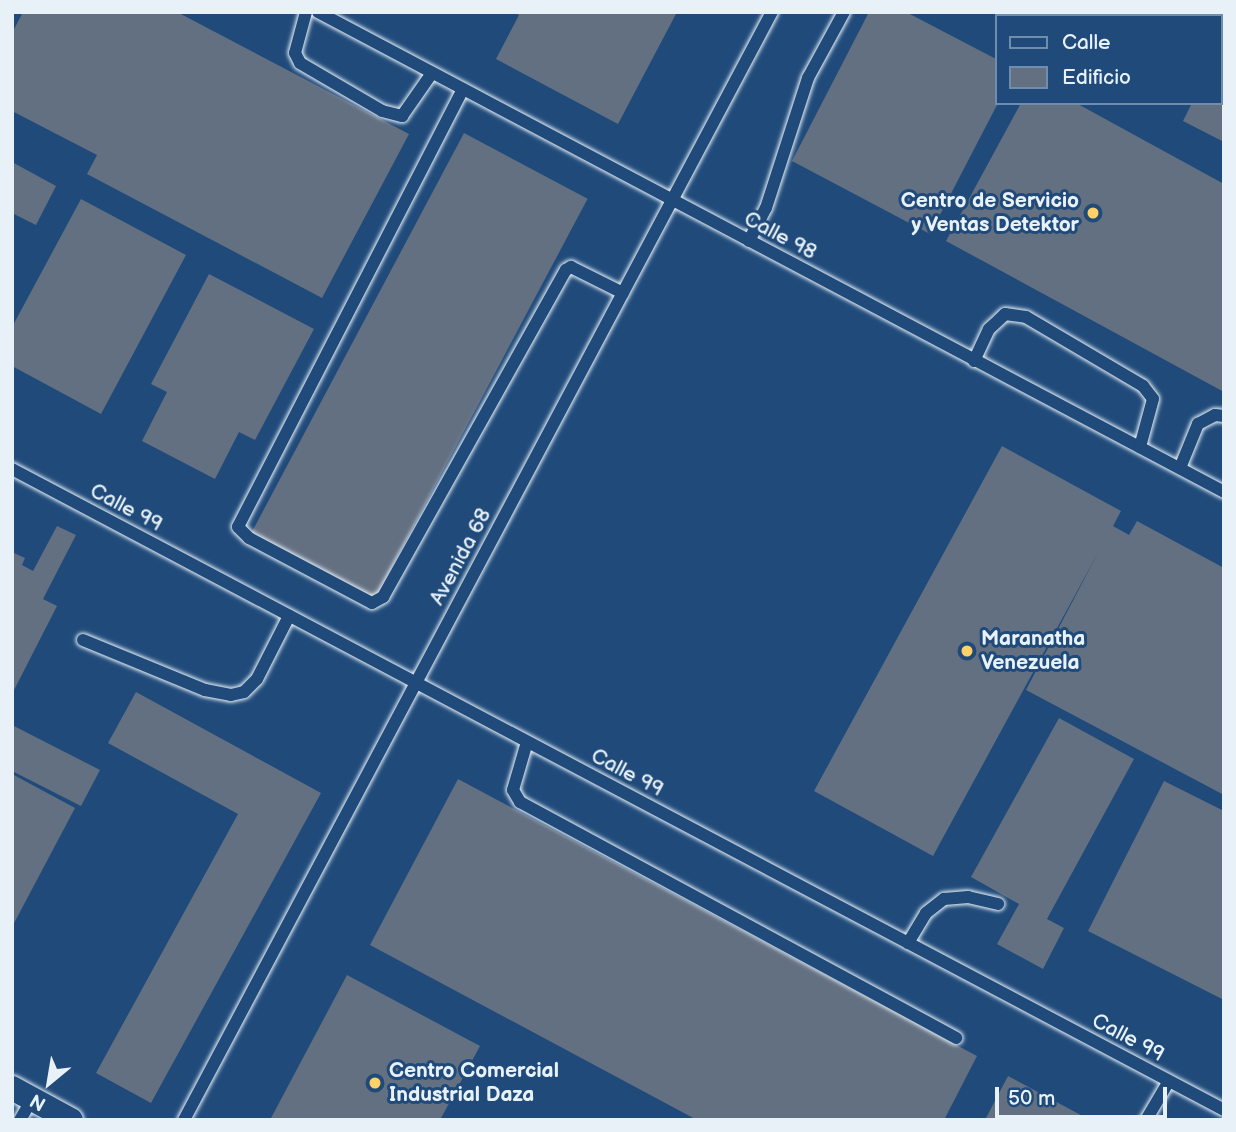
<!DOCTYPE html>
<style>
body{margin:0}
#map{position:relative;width:1236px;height:1132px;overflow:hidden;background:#1f4a7a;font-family:"Balsamiq Sans",sans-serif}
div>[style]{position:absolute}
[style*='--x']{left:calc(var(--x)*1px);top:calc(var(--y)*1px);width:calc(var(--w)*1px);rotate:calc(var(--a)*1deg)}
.building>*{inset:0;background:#637082;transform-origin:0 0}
.roads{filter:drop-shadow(0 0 2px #e8f1f8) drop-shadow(0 0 2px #e8f1f8)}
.service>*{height:12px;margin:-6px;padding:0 6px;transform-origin:6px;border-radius:6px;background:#1f4a7a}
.minor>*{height:24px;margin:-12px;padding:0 12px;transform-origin:12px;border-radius:12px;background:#1f4a7a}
.dots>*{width:19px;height:19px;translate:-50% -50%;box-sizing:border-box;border:4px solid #1f4a7a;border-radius:50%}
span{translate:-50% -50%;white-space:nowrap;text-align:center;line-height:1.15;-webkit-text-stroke:6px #1f4a7a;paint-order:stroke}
.poi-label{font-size:21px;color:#e8f1f8;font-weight:700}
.right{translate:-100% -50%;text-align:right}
.left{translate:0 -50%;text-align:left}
.street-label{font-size:21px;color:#e8f1f8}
.frame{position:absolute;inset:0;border:14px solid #e8f1f8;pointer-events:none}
.legend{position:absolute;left:995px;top:14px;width:228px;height:91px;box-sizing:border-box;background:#1f4a7a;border:2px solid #6f8dac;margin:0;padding:9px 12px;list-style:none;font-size:21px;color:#e8f1f8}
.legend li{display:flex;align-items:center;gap:14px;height:35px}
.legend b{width:35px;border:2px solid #6f8dac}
.north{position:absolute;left:14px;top:1048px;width:70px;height:70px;-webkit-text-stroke:5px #1f4a7a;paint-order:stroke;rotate:210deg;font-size:19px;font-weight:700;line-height:28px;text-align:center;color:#e8f1f8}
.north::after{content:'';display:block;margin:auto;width:24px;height:32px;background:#e8f1f8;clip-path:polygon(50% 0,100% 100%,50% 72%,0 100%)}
.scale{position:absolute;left:995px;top:1087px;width:172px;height:32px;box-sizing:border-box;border:4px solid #e8f1f8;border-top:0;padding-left:9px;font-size:21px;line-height:24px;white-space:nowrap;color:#e8f1f8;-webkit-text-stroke:5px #1f4a7a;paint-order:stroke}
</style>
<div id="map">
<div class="building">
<div style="clip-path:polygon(23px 12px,177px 12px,409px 134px,322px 298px,87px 174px,97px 155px,12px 111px,12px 33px)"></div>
<div style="clip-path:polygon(514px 12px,677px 12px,618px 124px,496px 59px,519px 15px)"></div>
<div style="clip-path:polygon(869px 12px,906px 12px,996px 59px,998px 103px,930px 234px,792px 161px)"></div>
<div style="clip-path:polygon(988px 12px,1031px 12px,1029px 16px)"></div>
<div style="clip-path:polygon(1072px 12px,1202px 12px,1071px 16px)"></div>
<div style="clip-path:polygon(1224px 43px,1224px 142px,1183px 121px,1192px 103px,1220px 103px)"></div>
<div style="clip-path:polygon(1021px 103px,1076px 103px,1224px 184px,1224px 392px,946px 241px)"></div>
<div style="left:464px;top:133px;width:140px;height:453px;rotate:28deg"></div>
<div style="clip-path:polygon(12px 162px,56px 186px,36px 225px,12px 213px)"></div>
<div style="clip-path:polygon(81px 199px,186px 255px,101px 414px,12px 366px,12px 327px)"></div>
<div style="clip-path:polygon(209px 274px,314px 329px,255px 440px,239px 432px,215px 479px,142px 441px,167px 392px,151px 384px)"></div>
<div style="clip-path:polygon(1002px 446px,1121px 511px,1113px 526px,1129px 535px,1137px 521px,1224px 568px,1224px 795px,1026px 690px,1099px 551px,933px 856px,814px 791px)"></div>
<div style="clip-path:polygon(57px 526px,76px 535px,43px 599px,57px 606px,12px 694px,12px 552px,25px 558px,22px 565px,33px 571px)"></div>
<div style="clip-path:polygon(136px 692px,321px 793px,151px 1103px,96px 1073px,238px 814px,108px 743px)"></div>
<div style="clip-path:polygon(1059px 718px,1134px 759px,1047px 919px,1064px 928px,1043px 969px,997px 944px,1019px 904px,971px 877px)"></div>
<div style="clip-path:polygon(12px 725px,100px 770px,81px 806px,12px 771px)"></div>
<div style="clip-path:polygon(12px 774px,75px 808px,12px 927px)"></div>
<div style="clip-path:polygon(458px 779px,977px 1056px,944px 1120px,697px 1120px,370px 945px)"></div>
<div style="clip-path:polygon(1164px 781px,1224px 811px,1224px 1000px,1088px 931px)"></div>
<div style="clip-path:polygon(347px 975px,480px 1046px,440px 1120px,270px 1120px)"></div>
<div style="clip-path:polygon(1008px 1076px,1090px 1120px,985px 1120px)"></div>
</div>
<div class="roads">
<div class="service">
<div style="--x:306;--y:12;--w:42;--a:105"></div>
<div style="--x:295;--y:53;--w:11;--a:63"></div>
<div style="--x:300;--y:63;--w:95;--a:30.3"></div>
<div style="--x:382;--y:111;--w:21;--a:14"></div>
<div style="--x:402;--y:116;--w:52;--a:-55.1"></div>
<div style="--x:318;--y:12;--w:1025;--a:27.91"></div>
<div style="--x:463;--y:89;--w:492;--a:117.2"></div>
<div style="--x:238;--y:527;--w:16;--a:45"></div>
<div style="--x:249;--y:538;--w:139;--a:27.9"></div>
<div style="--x:372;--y:603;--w:13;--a:-29"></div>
<div style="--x:383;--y:597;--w:375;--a:-60.8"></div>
<div style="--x:566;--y:270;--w:6;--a:-31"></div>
<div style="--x:571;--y:267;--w:58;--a:26.6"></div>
<div style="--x:749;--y:241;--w:37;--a:-63"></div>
<div style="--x:766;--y:208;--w:137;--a:-72.1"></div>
<div style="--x:808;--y:78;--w:75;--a:-61.4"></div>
<div style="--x:974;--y:361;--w:35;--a:-65"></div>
<div style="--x:989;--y:329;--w:22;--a:-43"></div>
<div style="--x:1005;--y:314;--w:21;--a:8"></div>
<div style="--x:1026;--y:317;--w:136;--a:30.5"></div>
<div style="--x:1143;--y:386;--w:16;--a:52"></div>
<div style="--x:1153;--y:399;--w:50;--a:105.2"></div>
<div style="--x:1180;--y:468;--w:48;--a:-67.8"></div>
<div style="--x:1198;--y:424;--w:19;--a:-28"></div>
<div style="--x:1215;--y:415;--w:9;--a:6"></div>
<div style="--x:12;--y:469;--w:1371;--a:27.87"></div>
<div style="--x:83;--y:640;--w:132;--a:22.3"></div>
<div style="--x:205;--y:690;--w:26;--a:11"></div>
<div style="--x:231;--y:695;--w:13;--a:-13"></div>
<div style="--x:244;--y:692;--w:18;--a:-45"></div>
<div style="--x:257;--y:679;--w:71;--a:-63.1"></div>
<div style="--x:527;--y:742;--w:50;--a:106.3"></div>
<div style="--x:513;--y:790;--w:14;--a:60"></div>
<div style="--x:520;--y:802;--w:496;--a:28.4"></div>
<div style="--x:908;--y:943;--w:35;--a:-59"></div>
<div style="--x:926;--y:913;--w:23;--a:-38"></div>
<div style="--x:944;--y:899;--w:24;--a:-5"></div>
<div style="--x:968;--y:897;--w:31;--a:13"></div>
<div style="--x:20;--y:1120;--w:24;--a:-60"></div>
<div style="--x:184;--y:1120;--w:1254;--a:-62.05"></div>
<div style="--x:1146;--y:1120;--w:45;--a:-59.5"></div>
</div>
<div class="minor">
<div style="--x:12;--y:1088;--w:67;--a:28.5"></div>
</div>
</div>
<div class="dots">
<div style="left:1093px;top:213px;background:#ffd166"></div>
<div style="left:967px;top:651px;background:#ffd166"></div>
<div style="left:375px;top:1083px;background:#ffd166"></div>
</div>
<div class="poi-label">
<span class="right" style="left:1079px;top:213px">Centro de Servicio<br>y Ventas Detektor</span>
<span class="left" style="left:981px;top:651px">Maranatha<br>Venezuela</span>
<span class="left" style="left:389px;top:1083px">Centro Comercial<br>Industrial Daza</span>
</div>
<div class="street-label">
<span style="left:780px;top:236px;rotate:28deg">Calle 98</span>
<span style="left:126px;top:508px;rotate:28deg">Calle 99</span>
<span style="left:461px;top:557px;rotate:-62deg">Avenida 68</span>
<span style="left:627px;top:773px;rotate:28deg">Calle 99</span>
<span style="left:1128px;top:1038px;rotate:28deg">Calle 99</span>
</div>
<div class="frame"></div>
<ul class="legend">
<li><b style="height:9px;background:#1f4a7a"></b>Calle</li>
<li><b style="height:19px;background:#637082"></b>Edificio</li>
</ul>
<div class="north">N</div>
<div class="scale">50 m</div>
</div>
